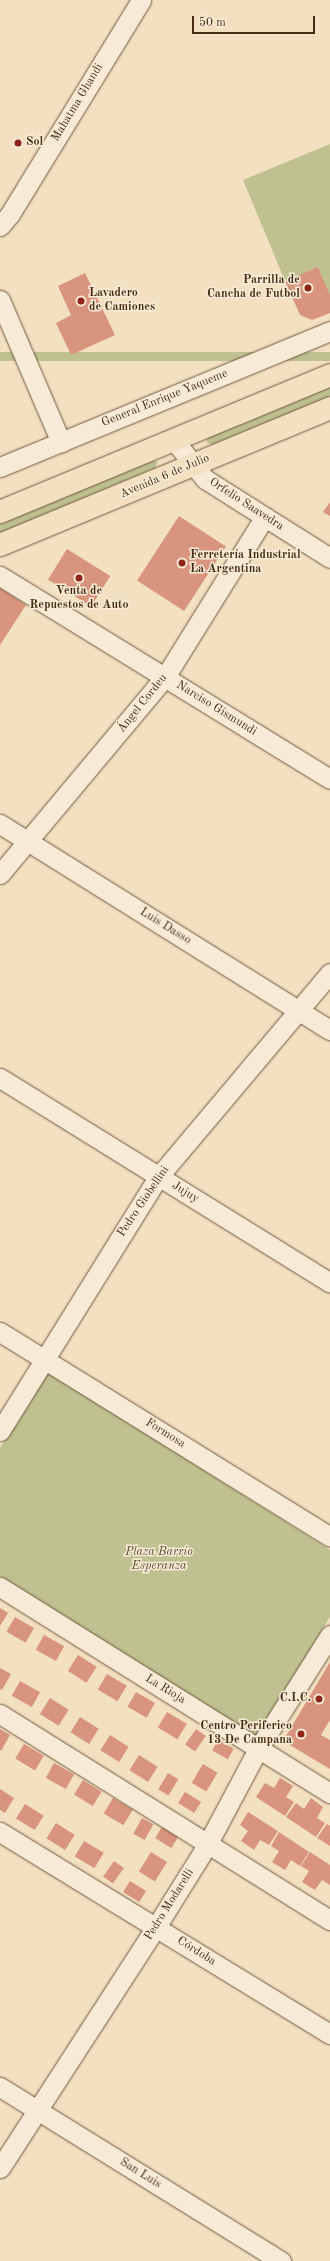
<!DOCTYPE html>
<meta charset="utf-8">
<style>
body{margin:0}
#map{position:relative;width:330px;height:2261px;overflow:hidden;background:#f2e0c1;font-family:"Old Standard TT",serif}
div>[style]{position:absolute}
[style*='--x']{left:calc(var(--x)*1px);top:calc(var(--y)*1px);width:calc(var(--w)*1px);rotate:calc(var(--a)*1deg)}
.green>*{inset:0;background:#bfc190;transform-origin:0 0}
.building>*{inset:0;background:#d8947d;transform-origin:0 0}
.roads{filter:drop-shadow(0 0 1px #72583e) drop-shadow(0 0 1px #72583e)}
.minor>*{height:19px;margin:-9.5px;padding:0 9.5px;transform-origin:9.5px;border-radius:9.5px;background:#f7ebd7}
.major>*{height:22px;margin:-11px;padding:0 11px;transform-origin:11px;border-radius:11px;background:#f2e0c1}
.dots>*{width:11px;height:11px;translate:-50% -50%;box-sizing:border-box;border:2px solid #f7ebd7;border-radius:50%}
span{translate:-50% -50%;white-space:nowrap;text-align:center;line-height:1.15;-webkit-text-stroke:3px #f7ebd7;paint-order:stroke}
.street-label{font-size:12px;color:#472a12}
.poi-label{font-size:12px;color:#472a12;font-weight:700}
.left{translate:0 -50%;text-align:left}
.right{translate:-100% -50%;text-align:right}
.park-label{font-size:12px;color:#5f482b;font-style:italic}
.scale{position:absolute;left:192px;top:16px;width:123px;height:18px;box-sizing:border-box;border:2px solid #472a12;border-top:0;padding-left:5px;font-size:12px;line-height:14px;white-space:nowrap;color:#472a12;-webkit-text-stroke:3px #f7ebd7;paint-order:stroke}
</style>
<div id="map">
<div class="green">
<div style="clip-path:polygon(330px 144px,330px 295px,318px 267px,285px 281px,243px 180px)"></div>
<div style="left:330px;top:352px;width:9px;height:357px;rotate:90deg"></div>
<div style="clip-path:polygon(330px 387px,330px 396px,212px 445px,206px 442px,208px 437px)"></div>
<div style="clip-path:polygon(152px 460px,158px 462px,155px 468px,0 533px,0 524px)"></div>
<div style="clip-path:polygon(48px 1372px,330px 1550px,330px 1617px,255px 1738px,0 1577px,0 1448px)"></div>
</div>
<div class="building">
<div style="clip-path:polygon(318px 267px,330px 295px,330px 313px,312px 320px,300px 315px,285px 281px)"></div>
<div style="clip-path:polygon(85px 273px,115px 335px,71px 355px,56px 323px,71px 315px,58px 286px)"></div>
<div style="clip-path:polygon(330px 502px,330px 516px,323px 512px)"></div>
<div style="left:179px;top:516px;width:56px;height:77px;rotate:33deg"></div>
<div style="left:67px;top:549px;width:51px;height:36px;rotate:32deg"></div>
<div style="clip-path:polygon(0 588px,26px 605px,0 645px)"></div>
<div style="clip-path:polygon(0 1608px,8px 1613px,0 1626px)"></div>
<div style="left:15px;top:1617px;width:22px;height:17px;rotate:30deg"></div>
<div style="left:44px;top:1635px;width:23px;height:17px;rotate:29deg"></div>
<div style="left:78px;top:1655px;width:22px;height:19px;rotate:32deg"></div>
<div style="clip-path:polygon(330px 1662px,330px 1720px,321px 1735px,330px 1740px,330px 1769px,283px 1741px)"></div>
<div style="clip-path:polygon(0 1668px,11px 1674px,2px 1690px,0 1689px)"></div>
<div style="left:107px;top:1674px;width:23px;height:18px;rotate:31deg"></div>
<div style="left:20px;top:1681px;width:23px;height:17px;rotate:29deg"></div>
<div style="left:136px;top:1692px;width:22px;height:17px;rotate:30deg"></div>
<div style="left:50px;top:1698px;width:22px;height:19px;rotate:32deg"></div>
<div style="left:167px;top:1712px;width:23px;height:18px;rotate:31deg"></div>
<div style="left:80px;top:1717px;width:22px;height:18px;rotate:32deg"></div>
<div style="clip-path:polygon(0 1729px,10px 1735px,1px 1751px,0 1750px)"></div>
<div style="left:196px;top:1729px;width:12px;height:19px;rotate:35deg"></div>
<div style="left:110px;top:1735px;width:22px;height:18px;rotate:32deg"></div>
<div style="left:218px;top:1740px;width:18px;height:12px;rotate:29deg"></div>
<div style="left:24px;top:1744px;width:23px;height:17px;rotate:31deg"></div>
<div style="left:139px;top:1755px;width:22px;height:18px;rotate:32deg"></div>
<div style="left:54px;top:1763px;width:23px;height:17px;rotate:29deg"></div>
<div style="left:203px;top:1764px;width:17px;height:22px;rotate:31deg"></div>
<div style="left:168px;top:1773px;width:12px;height:19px;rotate:31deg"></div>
<div style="clip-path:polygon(280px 1778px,293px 1786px,286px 1797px,294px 1802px,285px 1816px,256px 1797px,265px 1783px,274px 1788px)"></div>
<div style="left:83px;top:1780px;width:22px;height:17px;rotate:32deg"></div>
<div style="clip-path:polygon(0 1789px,14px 1798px,5px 1813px,0 1810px)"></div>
<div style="left:185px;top:1792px;width:19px;height:13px;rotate:32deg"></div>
<div style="left:113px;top:1798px;width:23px;height:18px;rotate:31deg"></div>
<div style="clip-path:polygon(311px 1798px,323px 1807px,317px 1818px,325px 1823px,316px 1837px,286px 1817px,296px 1803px,304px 1809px)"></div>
<div style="left:25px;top:1804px;width:22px;height:17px;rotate:32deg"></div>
<div style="clip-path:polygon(248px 1812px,278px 1831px,269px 1845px,260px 1840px,254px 1850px,241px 1841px,248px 1831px,240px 1825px)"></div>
<div style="left:142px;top:1818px;width:13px;height:18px;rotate:29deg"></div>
<div style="left:56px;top:1823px;width:22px;height:18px;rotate:32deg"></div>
<div style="clip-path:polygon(327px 1824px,330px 1826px,330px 1846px,317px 1838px)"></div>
<div style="left:162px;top:1827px;width:19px;height:13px;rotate:32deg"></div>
<div style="clip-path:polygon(279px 1832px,309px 1852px,300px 1866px,291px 1860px,285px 1870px,272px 1862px,279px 1851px,271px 1846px)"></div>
<div style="left:84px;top:1841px;width:23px;height:18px;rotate:31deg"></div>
<div style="left:151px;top:1852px;width:19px;height:23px;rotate:32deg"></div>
<div style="clip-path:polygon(310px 1852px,330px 1865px,330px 1885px,322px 1880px,315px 1890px,302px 1882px,309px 1871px,301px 1866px)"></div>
<div style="left:114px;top:1861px;width:12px;height:19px;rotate:35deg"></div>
<div style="left:130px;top:1881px;width:19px;height:13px;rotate:32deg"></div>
</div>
<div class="roads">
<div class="minor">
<div style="--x:0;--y:226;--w:16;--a:-50"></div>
<div style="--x:10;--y:214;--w:251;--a:-58.5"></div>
<div style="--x:0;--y:300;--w:155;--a:66.8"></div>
<div style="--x:173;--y:439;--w:51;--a:51.3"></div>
<div style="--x:205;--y:479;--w:148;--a:32.3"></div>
<div style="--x:0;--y:467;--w:357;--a:-22.4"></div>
<div style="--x:0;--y:576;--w:387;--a:31.6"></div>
<div style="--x:0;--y:824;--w:389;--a:32"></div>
<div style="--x:0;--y:874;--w:257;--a:-50.1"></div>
<div style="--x:165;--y:677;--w:187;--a:-58.1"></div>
<div style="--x:0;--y:1078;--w:388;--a:31.8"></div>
<div style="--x:0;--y:1332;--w:388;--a:31.8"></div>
<div style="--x:0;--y:1431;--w:301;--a:-58.1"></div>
<div style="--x:159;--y:1176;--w:265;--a:-49.9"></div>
<div style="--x:0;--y:1587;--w:389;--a:32"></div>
<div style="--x:0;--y:1714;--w:389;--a:32"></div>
<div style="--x:0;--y:1832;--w:387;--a:31.5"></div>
<div style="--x:0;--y:2087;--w:331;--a:31.8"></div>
<div style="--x:0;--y:2168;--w:287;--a:-57.1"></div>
<div style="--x:156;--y:1927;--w:97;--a:-58.1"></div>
<div style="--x:207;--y:1845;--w:109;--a:-62"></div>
<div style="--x:258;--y:1749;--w:135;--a:-57.7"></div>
</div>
<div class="major">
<div style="--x:0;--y:512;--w:357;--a:-22.5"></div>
<div style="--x:0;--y:545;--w:357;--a:-22.5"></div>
</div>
</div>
<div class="dots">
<div style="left:18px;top:143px;background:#8f2418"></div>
<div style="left:308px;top:288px;background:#8f2418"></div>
<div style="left:81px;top:301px;background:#8f2418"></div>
<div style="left:182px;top:563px;background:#8f2418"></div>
<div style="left:79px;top:578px;background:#8f2418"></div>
<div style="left:319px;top:1699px;background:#8f2418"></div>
<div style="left:301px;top:1734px;background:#8f2418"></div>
</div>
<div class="street-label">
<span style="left:78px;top:103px;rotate:-59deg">Mahatma Ghandi</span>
<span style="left:165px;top:399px;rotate:-22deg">General Enrique Yaqueme</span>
<span style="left:165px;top:477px;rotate:-23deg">Avenida 6 de Julio</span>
<span style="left:246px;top:505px;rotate:33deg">Orfelio Saavedra</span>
<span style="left:143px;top:704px;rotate:-51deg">Ángel Cordeu</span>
<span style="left:216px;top:709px;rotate:32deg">Narciso Gismundi</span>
<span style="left:165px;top:927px;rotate:32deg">Luis Dasso</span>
<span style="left:185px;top:1193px;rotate:32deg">Jujuy</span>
<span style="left:144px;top:1202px;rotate:-56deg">Pedro Giobellini</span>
<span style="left:165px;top:1434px;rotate:32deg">Formosa</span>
<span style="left:165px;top:1690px;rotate:32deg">La Rioja</span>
<span style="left:170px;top:1905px;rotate:-58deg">Pedro Modarelli</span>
<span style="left:196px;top:1952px;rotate:32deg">Córdoba</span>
<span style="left:140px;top:2174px;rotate:32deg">San Luis</span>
</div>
<div class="poi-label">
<span class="left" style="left:26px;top:143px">Sol</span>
<span class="right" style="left:300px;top:288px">Parrilla de<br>Cancha de Futbol</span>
<span class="left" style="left:89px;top:301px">Lavadero<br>de Camiones</span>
<span class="left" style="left:190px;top:563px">Ferretería Industrial<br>La Argentina</span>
<span style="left:79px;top:599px">Venta de<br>Repuestos de Auto</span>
<span class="right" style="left:311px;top:1699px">C.I.C.</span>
<span class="right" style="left:292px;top:1734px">Centro Periferico<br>13 De Campana</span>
</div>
<div class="park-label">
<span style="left:159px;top:1560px">Plaza Barrio<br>Esperanza</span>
</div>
<div class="scale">50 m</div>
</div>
